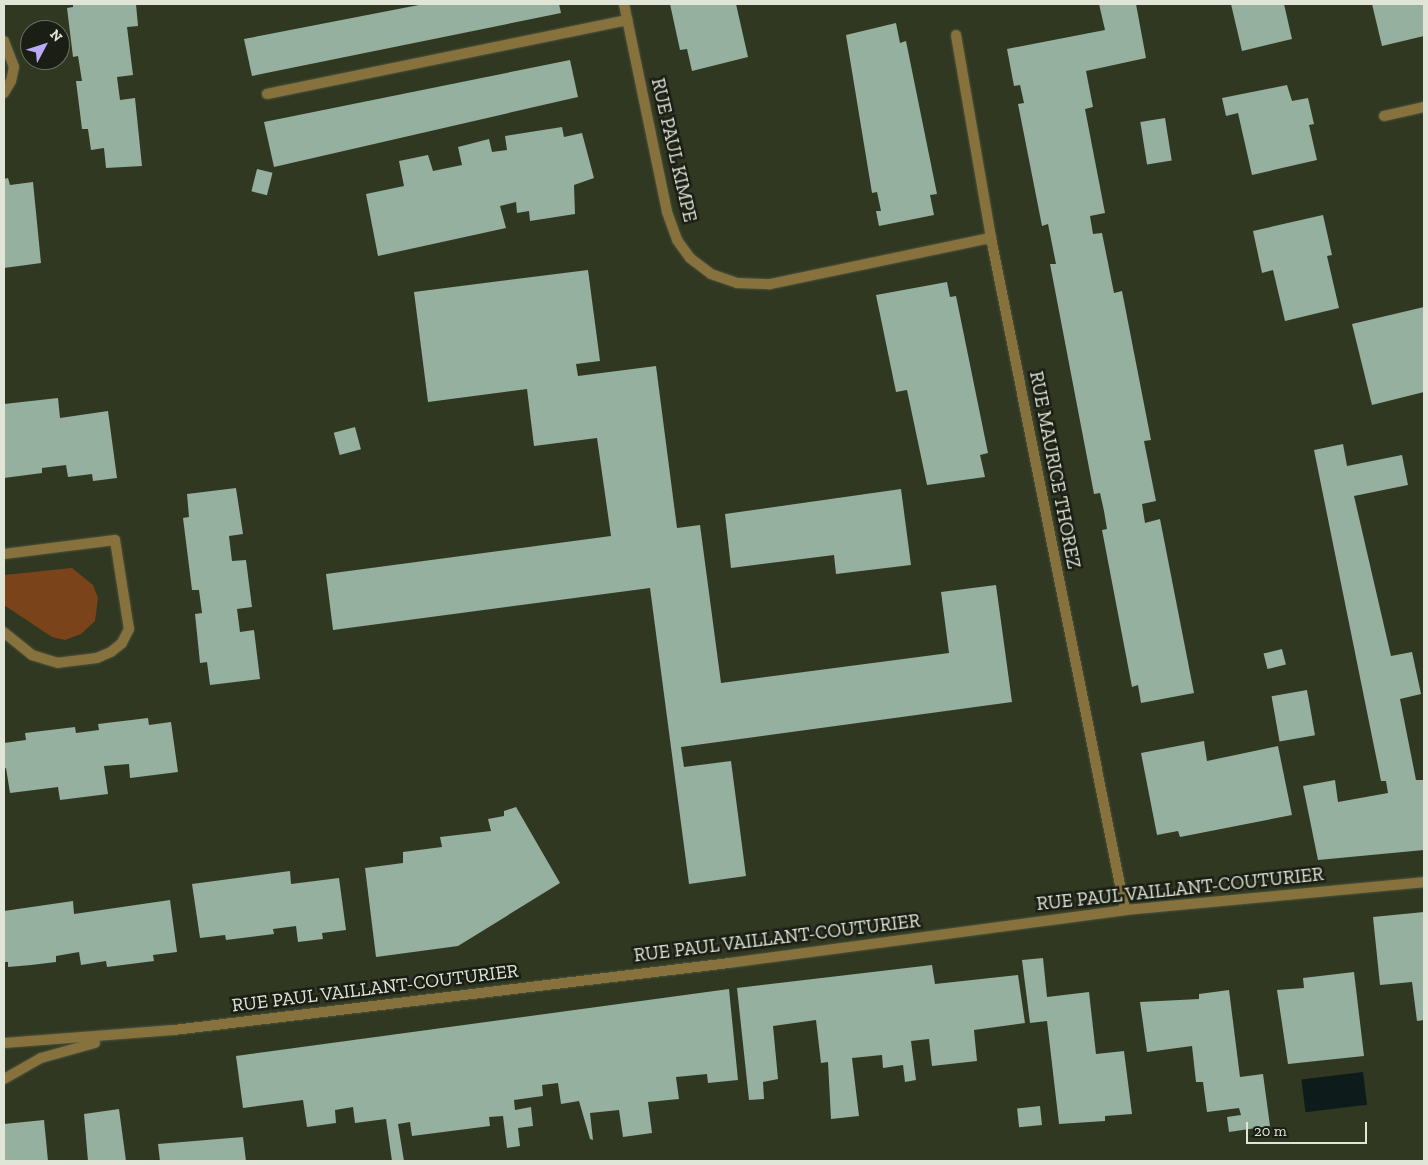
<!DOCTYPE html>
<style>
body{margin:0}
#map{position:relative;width:1428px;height:1165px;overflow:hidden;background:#313821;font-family:"Zilla Slab",serif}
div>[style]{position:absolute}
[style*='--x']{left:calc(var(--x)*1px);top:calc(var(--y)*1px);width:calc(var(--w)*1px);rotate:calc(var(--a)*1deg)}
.green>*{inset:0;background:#7b4319}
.water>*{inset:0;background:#0d1c1b;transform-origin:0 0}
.building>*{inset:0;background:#95b09e;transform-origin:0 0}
.roads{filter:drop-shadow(0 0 1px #4d543e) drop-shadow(0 0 1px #4d543e)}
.service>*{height:10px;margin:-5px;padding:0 5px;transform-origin:5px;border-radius:5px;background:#87723e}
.minor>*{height:10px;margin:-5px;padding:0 5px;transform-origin:5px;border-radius:5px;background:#87723e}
.tertiary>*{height:10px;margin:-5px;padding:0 5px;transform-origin:5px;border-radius:5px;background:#87723e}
span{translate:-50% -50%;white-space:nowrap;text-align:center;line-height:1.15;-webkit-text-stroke:5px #1b1e14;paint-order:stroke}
.street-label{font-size:19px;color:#e0e5d7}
.frame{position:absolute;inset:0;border:5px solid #e0e5d7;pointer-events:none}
.north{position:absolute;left:20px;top:20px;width:50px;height:50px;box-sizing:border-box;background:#1b1e14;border:1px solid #6a6e62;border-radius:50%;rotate:50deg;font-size:14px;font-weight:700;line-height:20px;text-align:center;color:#e0e5d7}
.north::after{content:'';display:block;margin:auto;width:18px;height:22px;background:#baaaf7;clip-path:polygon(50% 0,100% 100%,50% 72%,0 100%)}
.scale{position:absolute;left:1246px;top:1122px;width:121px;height:22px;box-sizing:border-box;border:2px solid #e0e5d7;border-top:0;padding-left:6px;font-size:15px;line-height:18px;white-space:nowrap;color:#e0e5d7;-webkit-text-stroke:4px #1b1e14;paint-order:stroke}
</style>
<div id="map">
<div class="green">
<div style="clip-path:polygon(72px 568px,93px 585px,98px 598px,95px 621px,81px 634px,65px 640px,52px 637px,4px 605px,4px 575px)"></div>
</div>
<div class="water">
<div style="left:1363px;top:1072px;width:33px;height:62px;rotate:83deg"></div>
</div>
<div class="building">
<div style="clip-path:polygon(73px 4px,136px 4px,138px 26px,127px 27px,133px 75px,117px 77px,120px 100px,135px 98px,142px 166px,106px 168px,104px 148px,91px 150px,88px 129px,82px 129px,76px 81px,82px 81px,78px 56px,73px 57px,67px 8px,73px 7px)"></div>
<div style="clip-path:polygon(424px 4px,559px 4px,561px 13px,252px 76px,244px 39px)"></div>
<div style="clip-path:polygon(670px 4px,736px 4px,748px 57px,692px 71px,687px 49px,680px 50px)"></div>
<div style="clip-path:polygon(1099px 4px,1136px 4px,1146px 58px,1086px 71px,1093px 107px,1085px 109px,1105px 213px,1090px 216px,1093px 234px,1102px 233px,1114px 293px,1122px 291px,1151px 440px,1144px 441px,1156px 501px,1142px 504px,1145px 523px,1160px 519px,1194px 693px,1141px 703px,1138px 685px,1132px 687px,1102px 530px,1107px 529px,1104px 511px,1100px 493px,1094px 494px,1050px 264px,1056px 264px,1048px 224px,1042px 226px,1018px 104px,1024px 103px,1020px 85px,1014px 86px,1007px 49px,1105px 30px)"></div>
<div style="clip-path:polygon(1231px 4px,1284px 4px,1292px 39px,1242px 51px)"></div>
<div style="clip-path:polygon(1372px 4px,1424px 4px,1424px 36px,1382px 46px)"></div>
<div style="clip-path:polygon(896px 23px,900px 43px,906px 41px,937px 194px,930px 195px,934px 215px,879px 226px,876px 211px,881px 211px,877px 192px,872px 193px,846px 35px)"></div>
<div style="clip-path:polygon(570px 60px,578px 97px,274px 167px,264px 122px)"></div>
<div style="clip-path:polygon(1287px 85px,1292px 101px,1308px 98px,1314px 124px,1309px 125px,1317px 160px,1252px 175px,1238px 113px,1226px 116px,1222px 98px)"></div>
<div style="left:1165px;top:118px;width:43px;height:25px;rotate:81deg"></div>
<div style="clip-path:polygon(562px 127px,564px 137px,582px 133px,594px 178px,574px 185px,575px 214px,530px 221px,529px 211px,517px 213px,516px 202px,500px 206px,506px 228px,378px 256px,366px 194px,404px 186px,399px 161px,428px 155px,433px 171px,462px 165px,458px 147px,489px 139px,492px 152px,507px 150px,505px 136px)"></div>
<div style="left:257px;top:169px;width:16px;height:23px;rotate:14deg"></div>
<div style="clip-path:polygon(8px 178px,10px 185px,33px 182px,41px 263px,4px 268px,4px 179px)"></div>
<div style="clip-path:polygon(1323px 215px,1332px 255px,1327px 256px,1339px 308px,1285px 321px,1273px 270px,1262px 273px,1253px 231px)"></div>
<div style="clip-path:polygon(588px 270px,600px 361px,576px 364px,578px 376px,656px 366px,677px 528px,700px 525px,721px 683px,949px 653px,941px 592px,996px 585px,1012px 702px,681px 747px,684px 767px,731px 761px,746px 876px,689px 884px,650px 588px,333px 630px,326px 574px,611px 536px,597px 438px,534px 446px,527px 389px,428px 402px,414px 292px)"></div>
<div style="clip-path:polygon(947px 282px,950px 297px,956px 296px,988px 453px,980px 455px,985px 477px,927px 485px,907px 390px,896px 392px,876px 295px)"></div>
<div style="clip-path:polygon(1424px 307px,1424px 392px,1372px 405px,1352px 324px)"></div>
<div style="clip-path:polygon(58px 398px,60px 418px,108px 411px,117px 478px,93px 481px,92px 474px,68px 477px,66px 465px,42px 468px,42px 473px,4px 478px,4px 404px)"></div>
<div style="left:355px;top:427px;width:23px;height:22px;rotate:75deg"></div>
<div style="clip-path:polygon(1343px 444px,1347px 466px,1402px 455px,1408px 485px,1354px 496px,1391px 656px,1412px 652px,1421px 694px,1400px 699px,1416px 780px,1424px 780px,1424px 850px,1318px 860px,1303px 786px,1335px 780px,1338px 802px,1388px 793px,1386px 781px,1381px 781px,1314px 450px)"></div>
<div style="clip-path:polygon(236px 488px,243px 534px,229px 536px,232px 561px,246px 560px,252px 607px,237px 609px,240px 632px,254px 630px,260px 679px,210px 685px,207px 662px,200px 663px,195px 614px,202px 613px,199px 590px,192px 590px,183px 518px,189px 517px,187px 494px)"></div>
<div style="clip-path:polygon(901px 489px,911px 565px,836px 574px,834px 555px,731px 568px,725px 514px)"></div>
<div style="left:1282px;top:649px;width:16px;height:19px;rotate:76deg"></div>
<div style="left:1307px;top:690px;width:46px;height:36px;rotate:80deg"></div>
<div style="clip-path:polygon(148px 718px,149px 725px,171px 722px,178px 772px,130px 778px,129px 764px,104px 766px,108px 794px,60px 800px,58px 787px,10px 793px,6px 768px,4px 769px,4px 743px,26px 740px,25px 733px,75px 727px,76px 733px,99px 730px,98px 724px)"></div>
<div style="clip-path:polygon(1204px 741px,1207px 761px,1278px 746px,1292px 815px,1180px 837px,1178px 831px,1157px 835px,1141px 753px)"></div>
<div style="clip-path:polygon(516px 807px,560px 883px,458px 946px,376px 957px,365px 868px,403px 863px,403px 852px,442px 847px,440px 837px,491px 831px,488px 819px,504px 816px,504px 811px)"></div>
<div style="clip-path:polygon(290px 871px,291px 884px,339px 878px,346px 930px,322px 933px,323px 939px,298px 942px,296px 926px,273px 929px,274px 934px,226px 940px,225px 935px,200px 938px,192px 884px)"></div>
<div style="clip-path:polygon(170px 900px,177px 952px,153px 955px,154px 961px,107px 967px,106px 961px,81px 965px,79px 952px,56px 956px,56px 962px,31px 965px,8px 967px,8px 962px,4px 962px,4px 911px,73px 901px,74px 914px)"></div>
<div style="clip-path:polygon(1424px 912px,1424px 1020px,1417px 1021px,1412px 982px,1380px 985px,1373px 917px)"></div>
<div style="clip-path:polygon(1043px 958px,1047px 997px,1089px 992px,1096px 1054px,1124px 1051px,1132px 1114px,1105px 1116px,1105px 1121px,1059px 1124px,1047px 1021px,1030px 1023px,1022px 960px)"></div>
<div style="clip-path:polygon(932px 965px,935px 984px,1018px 975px,1025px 1023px,974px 1030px,977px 1061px,932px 1066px,929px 1039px,911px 1041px,916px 1080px,905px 1082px,903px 1065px,883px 1068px,882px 1055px,852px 1058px,859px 1116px,831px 1119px,828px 1062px,821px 1063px,816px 1020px,773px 1026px,778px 1079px,763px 1082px,764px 1099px,749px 1100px,737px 988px)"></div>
<div style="clip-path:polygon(1354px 972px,1364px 1056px,1288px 1064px,1277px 990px,1304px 988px,1303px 978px)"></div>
<div style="clip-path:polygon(729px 989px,738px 1080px,708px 1083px,707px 1074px,676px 1077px,679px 1099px,648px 1102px,652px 1133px,623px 1137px,619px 1110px,590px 1113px,593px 1140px,590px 1139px,579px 1101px,561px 1104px,558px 1083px,542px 1085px,543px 1096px,514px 1100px,515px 1110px,531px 1107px,533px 1126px,518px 1128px,520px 1146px,507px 1148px,503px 1116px,489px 1117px,490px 1126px,412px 1136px,410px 1122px,398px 1124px,404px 1161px,392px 1161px,386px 1119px,355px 1123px,353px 1107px,335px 1110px,336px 1123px,307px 1127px,303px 1100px,243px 1108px,236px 1056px)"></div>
<div style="clip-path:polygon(1229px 990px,1240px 1077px,1263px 1074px,1270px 1126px,1229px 1132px,1227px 1117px,1241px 1115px,1239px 1108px,1207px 1112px,1203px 1082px,1196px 1082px,1192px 1046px,1147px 1052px,1140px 1002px,1199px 999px,1199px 994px)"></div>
<div style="left:1040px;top:1106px;width:19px;height:23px;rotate:84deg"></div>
<div style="clip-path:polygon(119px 1109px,126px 1161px,88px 1161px,84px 1114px)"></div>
<div style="clip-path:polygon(44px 1120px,48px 1161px,4px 1161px,4px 1124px)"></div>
<div style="clip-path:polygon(243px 1137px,246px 1161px,160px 1161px,158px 1144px)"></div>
</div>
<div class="roads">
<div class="service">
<div style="--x:267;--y:94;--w:368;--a:-11.6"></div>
</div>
<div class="minor">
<div style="--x:624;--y:4;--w:212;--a:78.3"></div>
<div style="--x:667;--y:212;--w:30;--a:70"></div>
<div style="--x:677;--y:240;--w:22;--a:54"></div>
<div style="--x:690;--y:258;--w:26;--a:37"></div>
<div style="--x:711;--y:274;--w:28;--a:19"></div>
<div style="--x:737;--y:283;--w:33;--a:2"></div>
<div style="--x:770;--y:284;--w:226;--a:-11.8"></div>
<div style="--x:956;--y:35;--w:206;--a:80.2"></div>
<div style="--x:991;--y:238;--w:685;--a:78.72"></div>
<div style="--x:4;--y:41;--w:28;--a:69"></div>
<div style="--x:14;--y:67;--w:14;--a:102"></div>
<div style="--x:11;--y:81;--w:14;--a:120"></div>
<div style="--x:1384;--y:116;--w:41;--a:-12.7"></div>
<div style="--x:4;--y:554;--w:112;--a:-7.2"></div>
<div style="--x:115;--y:540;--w:90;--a:81.1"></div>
<div style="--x:129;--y:629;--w:16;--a:117"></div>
<div style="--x:122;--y:643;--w:14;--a:141"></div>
<div style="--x:111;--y:652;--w:15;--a:157"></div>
<div style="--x:97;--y:658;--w:39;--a:173"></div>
<div style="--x:58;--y:663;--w:27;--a:-163"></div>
<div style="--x:32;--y:655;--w:36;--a:-141"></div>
</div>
<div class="tertiary">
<div style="--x:4;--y:1043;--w:170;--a:-4.4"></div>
<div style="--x:174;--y:1030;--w:559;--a:-6.88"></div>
<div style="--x:729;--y:963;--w:400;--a:-7.6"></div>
<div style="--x:1125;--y:910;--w:300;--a:-5.3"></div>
<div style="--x:4;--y:1079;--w:43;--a:-29.6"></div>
<div style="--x:41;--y:1058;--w:56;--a:-15.5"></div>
</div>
</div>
<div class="street-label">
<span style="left:674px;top:150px;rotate:77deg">RUE PAUL KIMPE</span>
<span style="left:1055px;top:470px;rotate:79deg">RUE MAURICE THOREZ</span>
<span style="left:1180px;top:889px;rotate:-6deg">RUE PAUL VAILLANT-COUTURIER</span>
<span style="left:777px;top:938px;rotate:-7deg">RUE PAUL VAILLANT-COUTURIER</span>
<span style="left:375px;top:988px;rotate:-7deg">RUE PAUL VAILLANT-COUTURIER</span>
</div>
<div class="frame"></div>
<div class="north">N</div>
<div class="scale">20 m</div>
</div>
